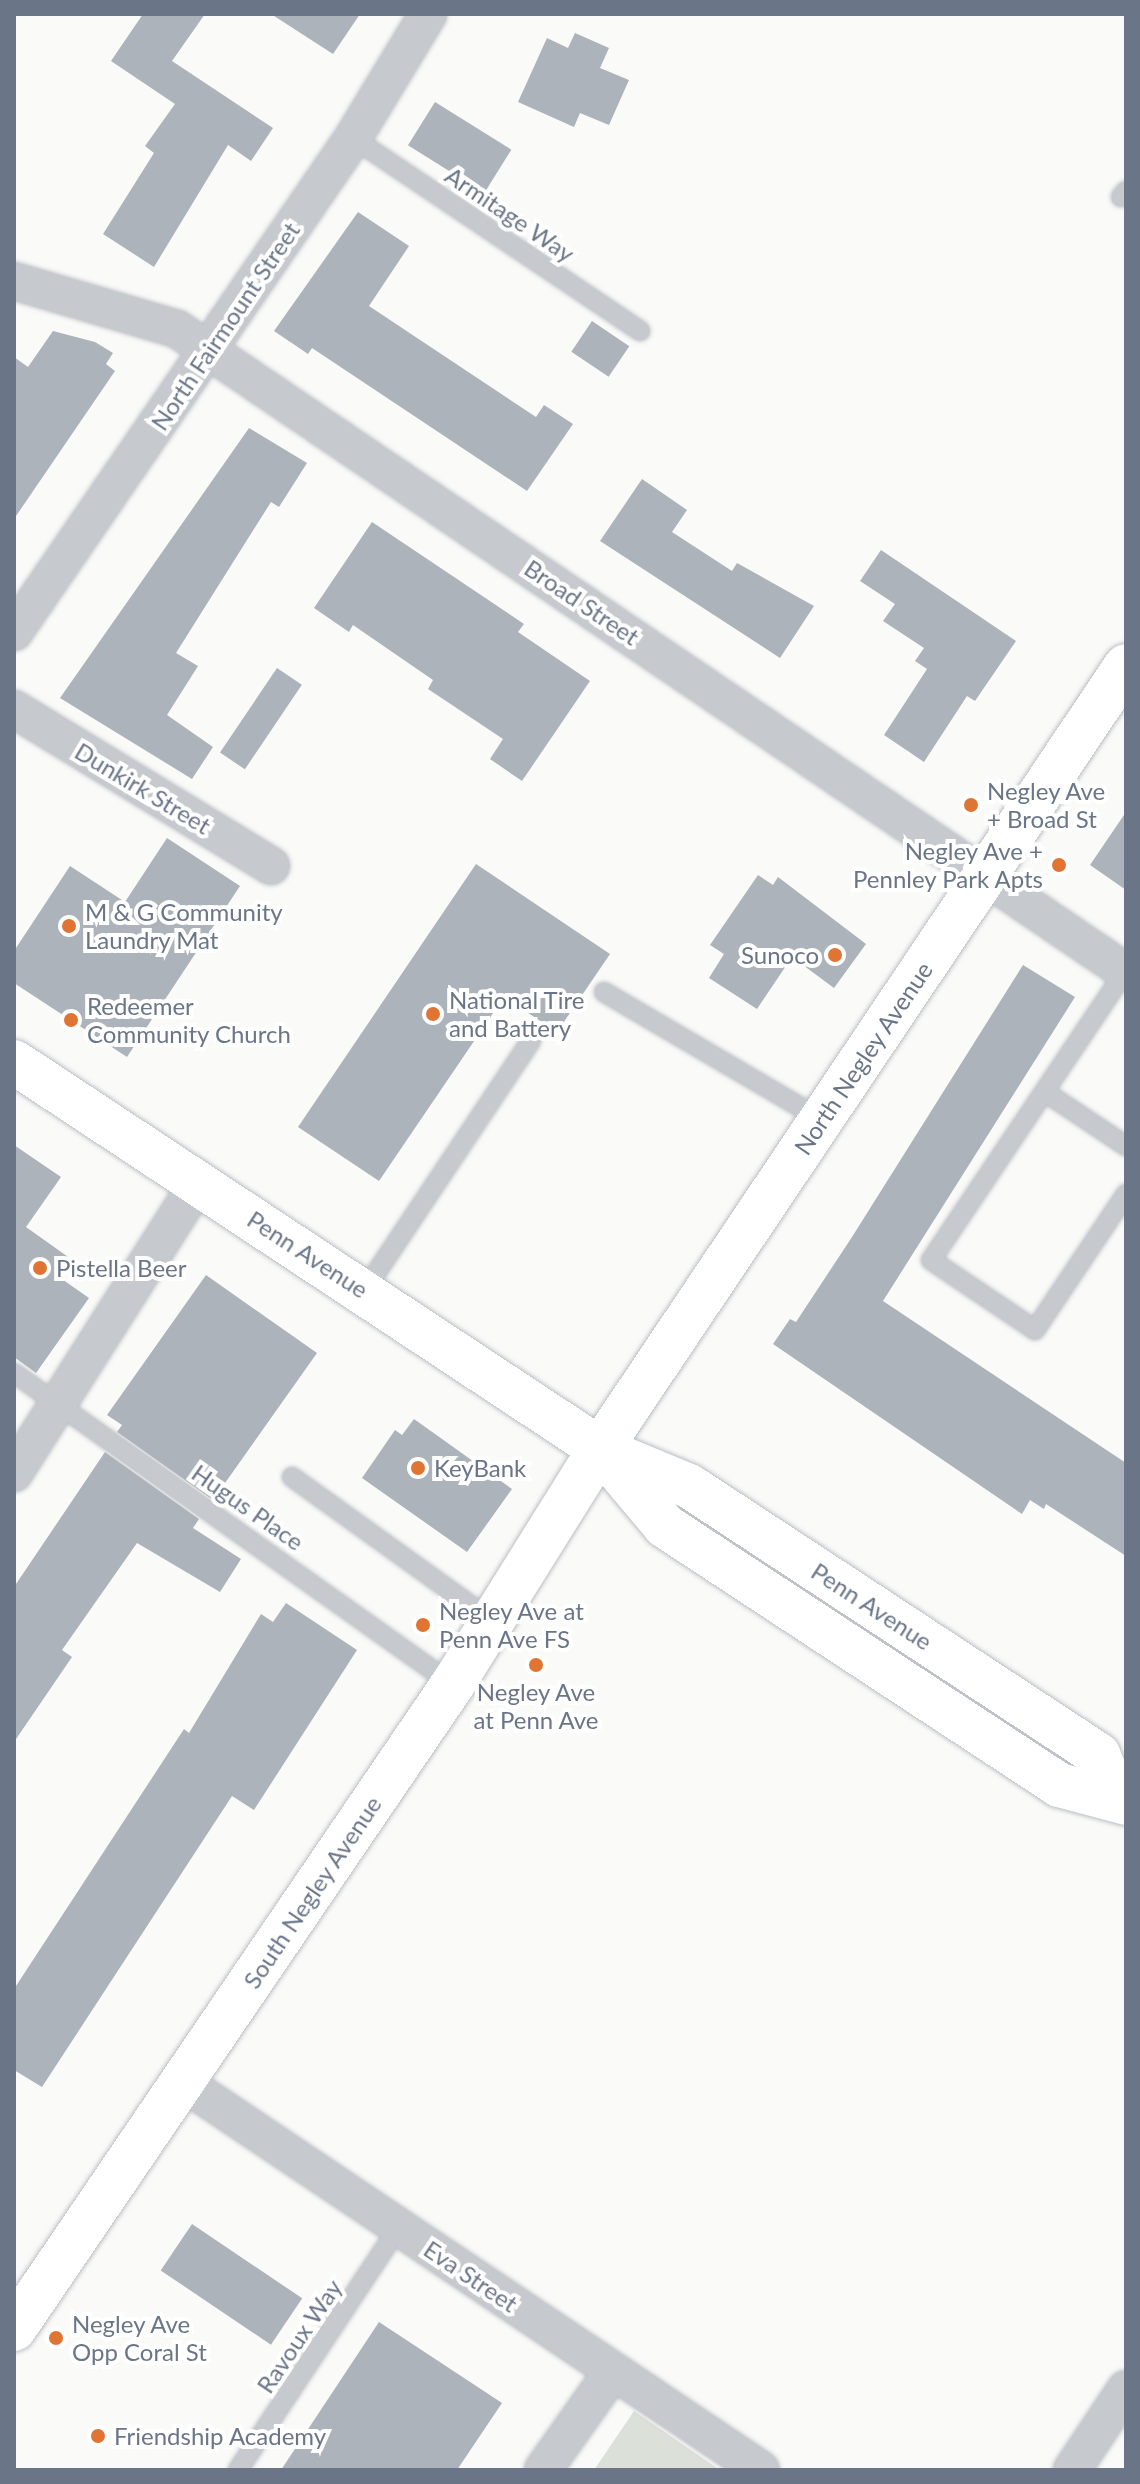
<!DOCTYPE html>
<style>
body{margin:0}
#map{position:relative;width:1140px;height:2484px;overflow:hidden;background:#fafaf8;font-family:Lato,sans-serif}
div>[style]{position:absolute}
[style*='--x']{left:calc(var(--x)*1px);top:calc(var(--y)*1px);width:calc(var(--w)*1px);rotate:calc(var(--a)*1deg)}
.green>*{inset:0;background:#dbe1d9}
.building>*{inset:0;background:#adb3ba;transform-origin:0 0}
.roads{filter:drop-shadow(0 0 2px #babec4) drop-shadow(0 0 2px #babec4)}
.lane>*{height:18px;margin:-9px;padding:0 9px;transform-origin:9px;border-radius:9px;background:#c6c9cd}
.street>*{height:36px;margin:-18px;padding:0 18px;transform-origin:18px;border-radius:18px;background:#c6c9cd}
.secondary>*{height:44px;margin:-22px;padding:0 22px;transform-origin:22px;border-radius:22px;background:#fff}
.primary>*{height:44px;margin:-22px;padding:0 22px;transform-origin:22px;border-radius:22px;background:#fff}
.dots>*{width:22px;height:22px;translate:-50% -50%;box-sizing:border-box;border:4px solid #fff;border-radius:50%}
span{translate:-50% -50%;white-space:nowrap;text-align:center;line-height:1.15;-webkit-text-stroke:8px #fff;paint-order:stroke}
.street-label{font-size:24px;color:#6a7688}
.poi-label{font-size:24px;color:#6a7688}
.left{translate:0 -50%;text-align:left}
.right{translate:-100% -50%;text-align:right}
.frame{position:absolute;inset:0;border:16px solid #6a7688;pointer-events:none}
</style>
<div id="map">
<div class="green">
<div style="clip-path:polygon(634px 2411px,720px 2470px,594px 2470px)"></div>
</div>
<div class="building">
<div style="clip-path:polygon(143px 14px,205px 14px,172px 61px,273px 128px,251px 161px,228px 145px,154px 267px,103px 234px,154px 153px,145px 146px,175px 104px,111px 61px)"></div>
<div style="clip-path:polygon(271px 14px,360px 14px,333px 54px)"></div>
<div style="clip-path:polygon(575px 33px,609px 48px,600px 68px,629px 80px,609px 125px,580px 113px,574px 127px,518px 102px,547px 38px,568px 48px)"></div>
<div style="left:435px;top:102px;width:90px;height:51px;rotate:32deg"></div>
<div style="clip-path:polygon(358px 212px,409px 246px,369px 306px,536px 417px,544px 405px,573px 424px,527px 491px,312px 348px,308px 354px,274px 331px)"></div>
<div style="left:592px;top:321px;width:45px;height:37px;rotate:34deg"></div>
<div style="clip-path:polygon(53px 331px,95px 342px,113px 353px,106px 364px,115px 371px,14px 519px,14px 357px,28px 367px)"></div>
<div style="clip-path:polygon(249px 428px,307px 463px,279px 507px,271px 502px,176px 653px,198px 666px,167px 715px,213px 747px,192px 779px,60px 698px)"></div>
<div style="clip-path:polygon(642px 479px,687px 510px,672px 532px,732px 571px,737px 563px,814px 606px,780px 658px,600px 541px)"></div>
<div style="clip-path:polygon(372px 522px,524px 624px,518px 632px,590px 681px,522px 781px,490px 759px,503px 739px,428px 689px,433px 680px,353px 625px,349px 632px,314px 608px)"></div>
<div style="clip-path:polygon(881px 550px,1016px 641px,975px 701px,967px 696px,924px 762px,884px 735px,927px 669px,915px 661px,924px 648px,883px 621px,895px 604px,860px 581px)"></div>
<div style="left:277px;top:668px;width:30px;height:102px;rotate:34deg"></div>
<div style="clip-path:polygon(1126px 812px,1126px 890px,1090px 865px)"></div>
<div style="clip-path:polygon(167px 838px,240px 886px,127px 1057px,14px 983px,14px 951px,70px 866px,125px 902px)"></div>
<div style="clip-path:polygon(476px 864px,610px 954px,557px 1032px,504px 997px,379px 1181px,298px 1127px)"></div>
<div style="clip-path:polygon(758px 875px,773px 885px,778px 877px,866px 944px,834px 988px,792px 957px,757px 1009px,709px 978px,724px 954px,710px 945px)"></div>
<div style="clip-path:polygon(1023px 965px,1075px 997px,883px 1301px,1126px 1463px,1126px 1556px,1046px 1504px,1044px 1509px,1030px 1500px,1022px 1514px,773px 1344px,790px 1319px,796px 1322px,852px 1237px)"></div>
<div style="clip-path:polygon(14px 1145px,61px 1177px,26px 1227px,71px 1259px,59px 1277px,89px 1298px,36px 1373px,14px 1357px)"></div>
<div style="clip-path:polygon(206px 1275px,317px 1353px,213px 1500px,117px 1432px,122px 1425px,107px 1415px)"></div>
<div style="clip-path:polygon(414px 1419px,512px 1489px,467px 1552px,362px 1478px,395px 1430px,402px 1435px)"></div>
<div style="clip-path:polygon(105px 1452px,199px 1519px,193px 1528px,241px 1559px,220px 1592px,137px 1543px,62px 1650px,72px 1657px,14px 1742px,14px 1587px)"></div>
<div style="clip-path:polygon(286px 1603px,357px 1650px,254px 1810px,232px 1796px,42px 2087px,14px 2070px,14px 1989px,184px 1729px,189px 1733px,261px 1614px,273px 1622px)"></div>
<div style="left:192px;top:2224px;width:133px;height:56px;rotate:34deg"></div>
<div style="clip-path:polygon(379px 2322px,502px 2403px,457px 2470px,281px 2470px)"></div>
</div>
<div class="roads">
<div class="lane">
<div style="--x:353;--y:138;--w:346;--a:33.9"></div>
<div style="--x:1121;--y:197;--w:8;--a:-50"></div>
<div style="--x:1126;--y:970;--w:349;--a:123.9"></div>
<div style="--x:931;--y:1260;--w:125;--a:33.9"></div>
<div style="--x:1035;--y:1330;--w:164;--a:-56.2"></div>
<div style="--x:604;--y:992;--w:253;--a:30.4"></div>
<div style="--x:1045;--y:1092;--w:97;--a:33.7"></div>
<div style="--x:364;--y:1291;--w:301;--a:-56.3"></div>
<div style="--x:14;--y:1373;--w:537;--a:35.38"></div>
<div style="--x:292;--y:1477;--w:249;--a:35.7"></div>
<div style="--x:238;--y:2470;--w:291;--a:-56.5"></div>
</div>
<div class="street">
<div style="--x:14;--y:281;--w:170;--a:16.4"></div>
<div style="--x:177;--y:329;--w:1146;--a:34.12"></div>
<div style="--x:14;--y:632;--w:599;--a:-55.54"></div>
<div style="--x:353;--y:138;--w:145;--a:-58.8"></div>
<div style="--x:14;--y:709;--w:301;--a:31.4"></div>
<div style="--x:14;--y:1473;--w:345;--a:-57.6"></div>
<div style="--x:181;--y:2081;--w:698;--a:33.85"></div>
<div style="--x:543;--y:2470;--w:121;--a:-54.7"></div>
<div style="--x:1072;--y:2470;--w:97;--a:-56.3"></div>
</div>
<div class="secondary">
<div style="--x:14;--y:2329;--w:780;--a:-55.76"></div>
<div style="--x:453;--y:1684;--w:277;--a:-58"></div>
<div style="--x:600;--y:1449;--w:943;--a:-56.11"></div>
</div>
<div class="primary">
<div style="--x:14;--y:1062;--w:702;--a:33.44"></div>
<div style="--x:600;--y:1449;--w:96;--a:22.6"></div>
<div style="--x:689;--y:1486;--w:490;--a:33.3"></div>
<div style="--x:1098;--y:1755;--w:45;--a:66.3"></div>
<div style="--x:602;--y:1451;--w:98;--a:50"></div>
<div style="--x:665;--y:1526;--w:472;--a:33.3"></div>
<div style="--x:1059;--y:1785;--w:69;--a:15"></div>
</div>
</div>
<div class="dots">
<div style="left:971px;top:805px;background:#e07432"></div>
<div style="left:1059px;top:865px;background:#e07432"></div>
<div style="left:69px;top:926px;background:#e07432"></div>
<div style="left:835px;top:955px;background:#e07432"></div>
<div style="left:433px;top:1014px;background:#e07432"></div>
<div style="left:71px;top:1020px;background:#e07432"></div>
<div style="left:40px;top:1268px;background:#e07432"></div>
<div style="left:418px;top:1468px;background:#e07432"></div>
<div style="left:423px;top:1625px;background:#e07432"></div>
<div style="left:536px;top:1665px;background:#e07432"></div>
<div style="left:56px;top:2338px;background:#e07432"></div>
<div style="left:98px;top:2436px;background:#e07432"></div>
</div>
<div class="street-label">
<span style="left:510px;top:214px;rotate:34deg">Armitage Way</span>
<span style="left:225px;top:326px;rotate:-56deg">North Fairmount Street</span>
<span style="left:582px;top:602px;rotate:34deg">Broad Street</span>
<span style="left:143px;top:788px;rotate:31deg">Dunkirk Street</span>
<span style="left:863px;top:1058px;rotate:-56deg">North Negley Avenue</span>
<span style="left:308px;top:1254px;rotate:33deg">Penn Avenue</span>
<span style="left:248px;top:1507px;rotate:35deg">Hugus Place</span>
<span style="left:872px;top:1606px;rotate:33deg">Penn Avenue</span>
<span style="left:312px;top:1892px;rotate:-56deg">South Negley Avenue</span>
<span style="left:471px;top:2276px;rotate:34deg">Eva Street</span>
<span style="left:299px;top:2336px;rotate:-56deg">Ravoux Way</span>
</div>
<div class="poi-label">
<span class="left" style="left:987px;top:805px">Negley Ave<br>+ Broad St</span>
<span class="right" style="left:1043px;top:865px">Negley Ave +<br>Pennley Park Apts</span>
<span class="left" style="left:85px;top:926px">M &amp; G Community<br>Laundry Mat</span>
<span class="right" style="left:819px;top:955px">Sunoco</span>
<span class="left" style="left:449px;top:1014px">National Tire<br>and Battery</span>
<span class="left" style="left:87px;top:1020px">Redeemer<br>Community Church</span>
<span class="left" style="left:56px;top:1268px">Pistella Beer</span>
<span class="left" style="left:434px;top:1468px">KeyBank</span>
<span class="left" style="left:439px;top:1625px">Negley Ave at<br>Penn Ave FS</span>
<span style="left:536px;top:1706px">Negley Ave<br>at Penn Ave</span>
<span class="left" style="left:72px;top:2338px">Negley Ave<br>Opp Coral St</span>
<span class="left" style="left:114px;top:2436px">Friendship Academy</span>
</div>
<div class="frame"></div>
</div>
